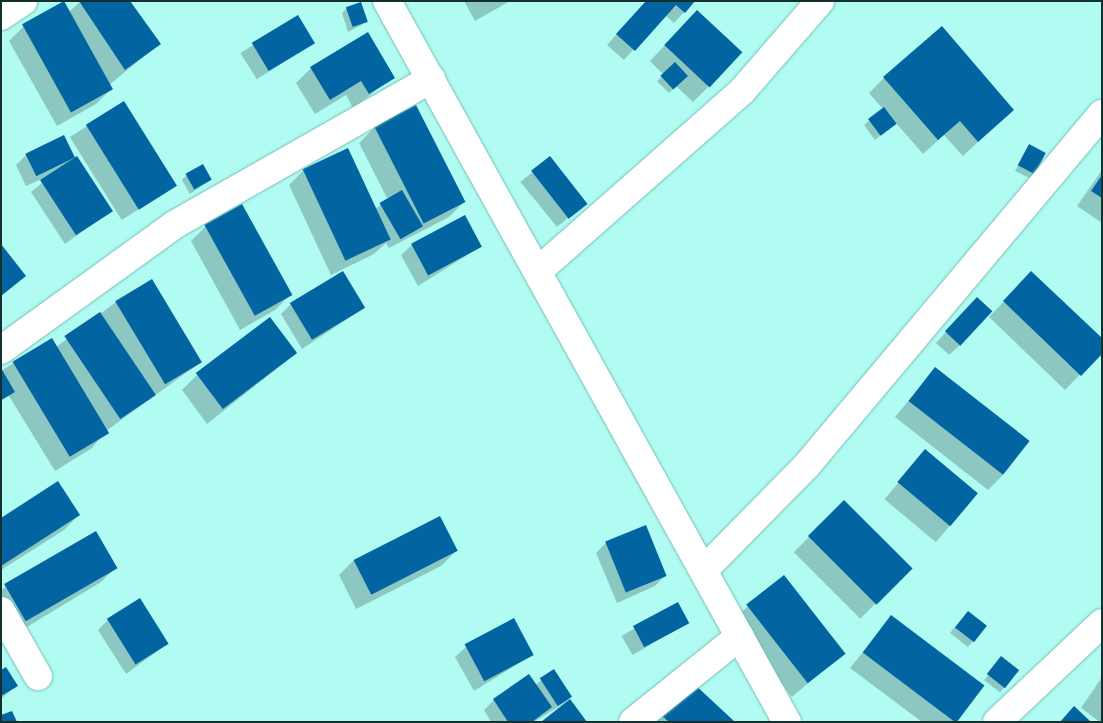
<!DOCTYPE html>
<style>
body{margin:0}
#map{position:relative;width:1103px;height:723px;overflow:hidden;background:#b0fbf2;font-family:Literata,serif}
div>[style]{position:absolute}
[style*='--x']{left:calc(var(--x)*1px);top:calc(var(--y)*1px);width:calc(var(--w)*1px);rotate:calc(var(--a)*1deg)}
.shadow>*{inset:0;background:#0003;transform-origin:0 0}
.building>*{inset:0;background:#0364a2;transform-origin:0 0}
.roads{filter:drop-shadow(0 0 1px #73bcb4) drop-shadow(0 0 1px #73bcb4)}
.minor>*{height:28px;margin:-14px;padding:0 14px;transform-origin:14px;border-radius:14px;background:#fff}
span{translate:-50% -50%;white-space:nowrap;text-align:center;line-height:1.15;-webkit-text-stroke:5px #fff;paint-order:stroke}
.frame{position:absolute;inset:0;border:2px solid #12312e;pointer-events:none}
</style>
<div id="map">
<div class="shadow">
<div style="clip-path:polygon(81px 1px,159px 44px,109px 85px,111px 89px,96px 104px,57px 126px,9px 41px,24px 26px,69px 12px)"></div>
<div style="clip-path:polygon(464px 1px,510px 1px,475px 21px)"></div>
<div style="clip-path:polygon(646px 1px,694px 1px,674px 23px,665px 15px,624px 60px,607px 45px)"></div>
<div style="clip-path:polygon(347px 8px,367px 22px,348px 32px,342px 13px)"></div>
<div style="left:298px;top:17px;width:31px;height:68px;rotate:58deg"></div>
<div style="clip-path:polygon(683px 26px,708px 87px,693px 102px,676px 86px,669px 93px,657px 81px,664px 75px,650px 61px)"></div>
<div style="clip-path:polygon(311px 68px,393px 77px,353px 108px,346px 95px,315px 114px,296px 83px)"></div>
<div style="clip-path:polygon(884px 78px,1012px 110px,963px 156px,944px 135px,923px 154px,896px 123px,875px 140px,864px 125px,883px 109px,869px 93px)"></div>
<div style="left:124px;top:103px;width:98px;height:64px;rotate:58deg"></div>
<div style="clip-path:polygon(416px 107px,464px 202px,449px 217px,389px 248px,386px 243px,374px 254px,331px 275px,289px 185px,304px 170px,375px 209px,388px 200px,359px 143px,374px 128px)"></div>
<div style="clip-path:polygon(1029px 146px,1035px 173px,1030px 178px,1015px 171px)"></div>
<div style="clip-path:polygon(26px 155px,73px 157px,68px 163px,111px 210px,65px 244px,31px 192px,53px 174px,26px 186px,16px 165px)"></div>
<div style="left:550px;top:158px;width:58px;height:38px;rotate:51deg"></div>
<div style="clip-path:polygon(1102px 170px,1102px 223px,1077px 206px)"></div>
<div style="clip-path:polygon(187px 175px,211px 179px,190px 194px,182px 180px)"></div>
<div style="clip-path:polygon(206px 226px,290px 295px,275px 310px,240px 330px,191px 241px)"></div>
<div style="clip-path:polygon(412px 245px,480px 247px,418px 286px,401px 255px)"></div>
<div style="clip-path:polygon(1017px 288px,1102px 352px,1065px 390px,989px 317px)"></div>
<div style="clip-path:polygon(116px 302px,201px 362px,106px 431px,92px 448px,55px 471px,9px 396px,1px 401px,1px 371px,51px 340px,56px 347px)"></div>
<div style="clip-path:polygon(291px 304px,364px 308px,302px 349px,281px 314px)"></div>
<div style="clip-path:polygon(967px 309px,960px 345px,949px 355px,936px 343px)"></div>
<div style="clip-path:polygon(296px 353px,207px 424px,182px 390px,197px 375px)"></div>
<div style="clip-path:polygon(935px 369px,1003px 475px,988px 490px,895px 417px)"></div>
<div style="left:925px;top:451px;width:67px;height:63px;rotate:40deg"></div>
<div style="left:844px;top:502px;width:94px;height:71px;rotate:45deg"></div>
<div style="clip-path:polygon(79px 515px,64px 530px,1px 570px,1px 519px)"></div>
<div style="clip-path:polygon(606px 543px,665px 576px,655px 586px,617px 603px,596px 553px)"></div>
<div style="clip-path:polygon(456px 551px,441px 566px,356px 609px,339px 575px,354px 560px)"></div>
<div style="clip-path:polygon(116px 567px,101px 582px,12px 636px,1px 617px,1px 591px,6px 586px)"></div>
<div style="left:677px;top:604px;width:22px;height:64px;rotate:60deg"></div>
<div style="clip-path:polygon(748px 606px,843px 653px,792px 697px,733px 621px)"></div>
<div style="clip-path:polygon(891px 617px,983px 685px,956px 722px,922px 722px,850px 668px)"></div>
<div style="clip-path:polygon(963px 617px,985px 627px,968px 647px,950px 633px)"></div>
<div style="clip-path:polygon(108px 620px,167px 644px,126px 674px,98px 630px)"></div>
<div style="clip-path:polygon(466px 647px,532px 655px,474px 691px,455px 657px)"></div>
<div style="left:1001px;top:658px;width:20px;height:28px;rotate:37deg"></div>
<div style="clip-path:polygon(1px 671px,16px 686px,1px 699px)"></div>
<div style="clip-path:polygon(554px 671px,570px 697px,566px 702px,534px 722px,491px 722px,484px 710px,494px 700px,529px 676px,535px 685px)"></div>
<div style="clip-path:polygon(1102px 677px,1102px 722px,1100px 722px,1081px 708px)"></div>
<div style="clip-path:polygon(677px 698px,733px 722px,656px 722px)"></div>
</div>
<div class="building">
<div style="left:64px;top:1px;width:101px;height:48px;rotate:61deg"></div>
<div style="clip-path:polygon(79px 1px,130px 1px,161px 44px,125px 70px)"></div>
<div style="clip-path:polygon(646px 1px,695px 1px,685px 13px,676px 5px,635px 51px,616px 34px)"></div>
<div style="left:361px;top:2px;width:21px;height:16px;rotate:71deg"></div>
<div style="left:697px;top:10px;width:62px;height:48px;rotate:43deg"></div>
<div style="left:298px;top:15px;width:33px;height:54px;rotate:59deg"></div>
<div style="clip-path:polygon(942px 26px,1014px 110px,978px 142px,960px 121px,938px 140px,883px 77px)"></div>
<div style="clip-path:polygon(368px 32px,395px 78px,369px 94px,361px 81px,330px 100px,310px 67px)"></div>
<div style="left:675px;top:62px;width:19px;height:20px;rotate:47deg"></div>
<div style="left:124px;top:101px;width:100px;height:45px;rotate:58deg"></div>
<div style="left:416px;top:105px;width:109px;height:47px;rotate:63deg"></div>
<div style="left:884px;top:107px;width:21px;height:20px;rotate:53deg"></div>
<div style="left:64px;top:135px;width:25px;height:43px;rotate:64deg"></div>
<div style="left:1029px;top:144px;width:19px;height:24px;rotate:28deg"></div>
<div style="left:348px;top:148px;width:101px;height:50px;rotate:65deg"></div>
<div style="left:77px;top:156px;width:66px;height:44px;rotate:57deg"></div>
<div style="left:550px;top:156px;width:61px;height:24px;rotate:52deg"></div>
<div style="left:203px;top:164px;width:18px;height:20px;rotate:61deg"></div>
<div style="clip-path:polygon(1102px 175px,1102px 198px,1091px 191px)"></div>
<div style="left:402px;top:190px;width:42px;height:26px;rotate:60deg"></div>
<div style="left:242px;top:204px;width:104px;height:43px;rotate:61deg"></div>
<div style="left:465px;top:215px;width:36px;height:61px;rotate:62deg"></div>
<div style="clip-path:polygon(1px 244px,26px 276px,1px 296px)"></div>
<div style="left:343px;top:271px;width:43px;height:62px;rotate:59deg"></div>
<div style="clip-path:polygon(1031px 271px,1102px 338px,1102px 354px,1081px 376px,1003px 301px)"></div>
<div style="left:152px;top:279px;width:97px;height:43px;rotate:59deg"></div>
<div style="left:977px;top:297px;width:21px;height:47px;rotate:43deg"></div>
<div style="left:100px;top:312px;width:100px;height:43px;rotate:56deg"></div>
<div style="left:270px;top:317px;width:45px;height:93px;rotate:53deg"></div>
<div style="left:52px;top:338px;width:111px;height:46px;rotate:59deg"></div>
<div style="left:935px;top:367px;width:120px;height:43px;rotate:38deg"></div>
<div style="clip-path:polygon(1px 368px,15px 392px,1px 400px)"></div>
<div style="left:925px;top:449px;width:69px;height:43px;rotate:40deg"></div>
<div style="clip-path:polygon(58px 481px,80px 515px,1px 566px,1px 518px)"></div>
<div style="left:844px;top:500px;width:97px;height:51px;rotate:45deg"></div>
<div style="left:440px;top:516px;width:39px;height:97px;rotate:63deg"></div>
<div style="left:646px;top:525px;width:55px;height:44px;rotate:68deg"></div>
<div style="left:96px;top:531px;width:43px;height:106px;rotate:60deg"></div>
<div style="left:784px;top:575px;width:100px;height:48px;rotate:52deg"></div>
<div style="left:140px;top:598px;width:54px;height:39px;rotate:58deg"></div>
<div style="left:678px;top:602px;width:24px;height:51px;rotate:62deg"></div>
<div style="left:968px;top:611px;width:24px;height:21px;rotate:38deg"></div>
<div style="left:891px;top:615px;width:117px;height:47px;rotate:37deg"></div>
<div style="left:514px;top:618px;width:42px;height:56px;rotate:62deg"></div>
<div style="left:1001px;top:656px;width:23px;height:23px;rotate:38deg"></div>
<div style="clip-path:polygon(6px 667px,18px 686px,1px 696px,1px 670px)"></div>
<div style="left:554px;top:669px;width:33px;height:17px;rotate:57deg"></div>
<div style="clip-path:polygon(529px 674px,552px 707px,532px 722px,508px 722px,493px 699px)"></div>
<div style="clip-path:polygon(692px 682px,735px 722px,669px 722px,661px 715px)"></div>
<div style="clip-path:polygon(570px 699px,587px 722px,541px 722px)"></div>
<div style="clip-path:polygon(1074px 706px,1091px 722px,1060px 722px)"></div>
<div style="clip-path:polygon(12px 711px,17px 722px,1px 722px,1px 715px)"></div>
</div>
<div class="roads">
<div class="minor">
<div style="--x:387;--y:1;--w:825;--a:60.98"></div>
<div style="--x:1;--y:16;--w:27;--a:-34"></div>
<div style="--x:538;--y:271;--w:273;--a:-41.4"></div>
<div style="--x:743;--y:90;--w:118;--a:-49.1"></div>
<div style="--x:1;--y:350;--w:213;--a:-35.8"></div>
<div style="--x:174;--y:225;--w:296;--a:-29.6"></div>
<div style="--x:704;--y:570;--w:148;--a:-45.5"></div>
<div style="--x:808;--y:464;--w:457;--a:-50"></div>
<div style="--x:1;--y:611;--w:75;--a:60.4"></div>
<div style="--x:633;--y:722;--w:137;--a:-38.8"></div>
<div style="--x:997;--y:722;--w:144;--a:-43.3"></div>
</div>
</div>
<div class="frame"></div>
</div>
